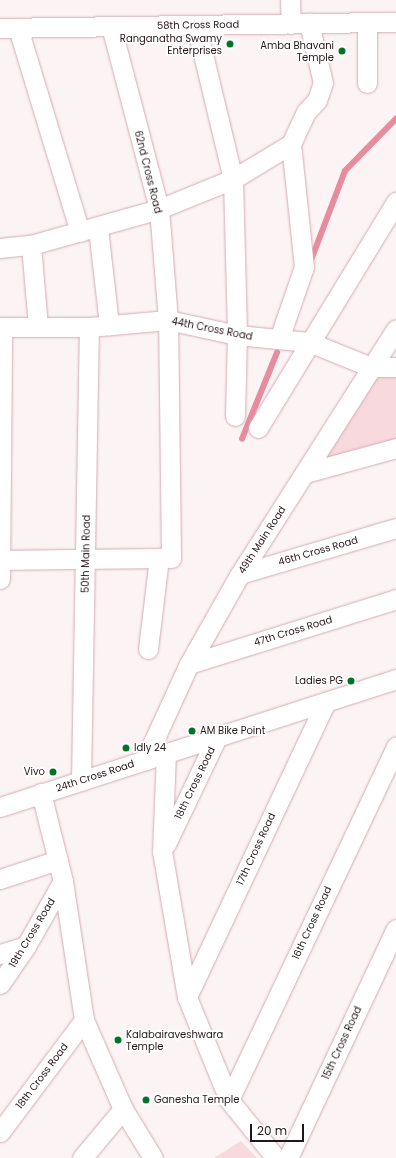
<!DOCTYPE html>
<style>
body{margin:0}
#map{position:relative;width:396px;height:1158px;overflow:hidden;background:#fbf3f4;font-family:Poppins,sans-serif}
div>[style]{position:absolute}
[style*='--x']{left:calc(var(--x)*1px);top:calc(var(--y)*1px);width:calc(var(--w)*1px);rotate:calc(var(--a)*1deg)}
.green>*{inset:0;background:#f8d9de}
.stream>*{height:5.5px;margin:-2.75px;padding:0 2.75px;transform-origin:2.75px;border-radius:2.75px;background:#e78b9f}
.roads{filter:drop-shadow(0 0 1px #d4acb3) drop-shadow(0 0 1px #d4acb3)}
.street>*{height:19px;margin:-9.5px;padding:0 9.5px;transform-origin:9.5px;border-radius:9.5px;background:#fff}
.dots>*{width:11px;height:11px;translate:-50% -50%;box-sizing:border-box;border:2px solid #fff;border-radius:50%}
span{translate:-50% -50%;white-space:nowrap;text-align:center;line-height:1.15;-webkit-text-stroke:3.5px #fff;paint-order:stroke}
.street-label{font-size:10px;color:#241518}
.poi-label{font-size:10px;color:#241518}
.right{translate:-100% -50%;text-align:right}
.left{translate:0 -50%;text-align:left}
.scale{position:absolute;left:250px;top:1124px;width:54px;height:18px;box-sizing:border-box;border:2px solid #241518;border-top:0;padding-left:5px;font-size:12px;line-height:14px;white-space:nowrap;color:#241518;-webkit-text-stroke:3px #fff;paint-order:stroke}
</style>
<div id="map">
<div class="green">
<div style="clip-path:polygon(396px 371px,396px 444px,317px 467px,371px 372px)"></div>
<div style="clip-path:polygon(241px 1141px,257px 1158px,214px 1158px)"></div>
</div>
<div class="stream">
<div style="--x:310;--y:263;--w:98;--a:-69.2"></div>
<div style="--x:345;--y:171;--w:73;--a:-45.6"></div>
<div style="--x:242;--y:439;--w:93;--a:-67.9"></div>
</div>
<div class="roads">
<div class="street">
<div style="--x:290;--y:0;--w:24;--a:88"></div>
<div style="--x:367;--y:23;--w:60;--a:90"></div>
<div style="--x:196;--y:25;--w:158;--a:76.5"></div>
<div style="--x:233;--y:179;--w:156;--a:88.5"></div>
<div style="--x:237;--y:335;--w:81;--a:91.4"></div>
<div style="--x:0;--y:28;--w:396;--a:-0.9"></div>
<div style="--x:18;--y:28;--w:213;--a:73.1"></div>
<div style="--x:98;--y:228;--w:98;--a:83.5"></div>
<div style="--x:31;--y:245;--w:82;--a:85.1"></div>
<div style="--x:0;--y:248;--w:31;--a:-6"></div>
<div style="--x:31;--y:245;--w:133;--a:-15.7"></div>
<div style="--x:159;--y:209;--w:80;--a:-22.1"></div>
<div style="--x:233;--y:179;--w:68;--a:-31.1"></div>
<div style="--x:291;--y:144;--w:35;--a:-65"></div>
<div style="--x:306;--y:112;--w:16;--a:-47"></div>
<div style="--x:317;--y:100;--w:18;--a:-71"></div>
<div style="--x:323;--y:83;--w:62;--a:-103.1"></div>
<div style="--x:0;--y:327;--w:89;--a:0"></div>
<div style="--x:89;--y:327;--w:79;--a:-5.1"></div>
<div style="--x:168;--y:320;--w:71;--a:12.3"></div>
<div style="--x:237;--y:335;--w:72;--a:5.6"></div>
<div style="--x:309;--y:342;--w:67;--a:22"></div>
<div style="--x:371;--y:367;--w:25;--a:0"></div>
<div style="--x:279;--y:339;--w:76;--a:-70.9"></div>
<div style="--x:304;--y:267;--w:124;--a:-96"></div>
<div style="--x:258;--y:428;--w:265;--a:-58.6"></div>
<div style="--x:305;--y:473;--w:94;--a:-15.4"></div>
<div style="--x:0;--y:560;--w:171;--a:-0.7"></div>
<div style="--x:171;--y:558;--w:238;--a:-90.7"></div>
<div style="--x:168;--y:320;--w:111;--a:-94.6"></div>
<div style="--x:159;--y:209;--w:189;--a:-104.7"></div>
<div style="--x:240;--y:574;--w:163;--a:-16.4"></div>
<div style="--x:0;--y:579;--w:252;--a:-89.5"></div>
<div style="--x:148;--y:649;--w:92;--a:-83.1"></div>
<div style="--x:189;--y:664;--w:217;--a:-17.4"></div>
<div style="--x:166;--y:753;--w:98;--a:92.3"></div>
<div style="--x:162;--y:851;--w:148;--a:80.3"></div>
<div style="--x:187;--y:997;--w:111;--a:67.8"></div>
<div style="--x:229;--y:1100;--w:75;--a:51"></div>
<div style="--x:145;--y:760;--w:106;--a:-65.4"></div>
<div style="--x:189;--y:664;--w:103;--a:-60.5"></div>
<div style="--x:240;--y:574;--w:290;--a:-57.5"></div>
<div style="--x:81;--y:781;--w:454;--a:-89"></div>
<div style="--x:41;--y:793;--w:91;--a:76"></div>
<div style="--x:63;--y:881;--w:141;--a:81.4"></div>
<div style="--x:84;--y:1020;--w:97;--a:66.3"></div>
<div style="--x:123;--y:1109;--w:57;--a:58.5"></div>
<div style="--x:0;--y:807;--w:416;--a:-17.9"></div>
<div style="--x:166;--y:844;--w:119;--a:-64.5"></div>
<div style="--x:0;--y:879;--w:61;--a:-18.1"></div>
<div style="--x:0;--y:954;--w:27;--a:-17"></div>
<div style="--x:0;--y:984;--w:46;--a:-55.6"></div>
<div style="--x:26;--y:946;--w:75;--a:-60.4"></div>
<div style="--x:187;--y:997;--w:326;--a:-64.8"></div>
<div style="--x:229;--y:1100;--w:391;--a:-64.7"></div>
<div style="--x:0;--y:1132;--w:140;--a:-53.1"></div>
<div style="--x:82;--y:1158;--w:64;--a:-50.1"></div>
<div style="--x:288;--y:1158;--w:253;--a:-64.8"></div>
</div>
</div>
<div class="dots">
<div style="left:230px;top:44px;background:#007327"></div>
<div style="left:342px;top:51px;background:#007327"></div>
<div style="left:351px;top:681px;background:#007327"></div>
<div style="left:192px;top:731px;background:#007327"></div>
<div style="left:126px;top:748px;background:#007327"></div>
<div style="left:53px;top:772px;background:#007327"></div>
<div style="left:118px;top:1040px;background:#007327"></div>
<div style="left:146px;top:1100px;background:#007327"></div>
</div>
<div class="street-label">
<span style="left:198px;top:25px;rotate:-1deg">58th Cross Road</span>
<span style="left:148px;top:172px;rotate:76deg">62nd Cross Road</span>
<span style="left:212px;top:329px;rotate:11deg">44th Cross Road</span>
<span style="left:262px;top:540px;rotate:-57deg">49th Main Road</span>
<span style="left:318px;top:551px;rotate:-16deg">46th Cross Road</span>
<span style="left:86px;top:554px;rotate:-89deg">50th Main Road</span>
<span style="left:293px;top:631px;rotate:-17deg">47th Cross Road</span>
<span style="left:95px;top:776px;rotate:-18deg">24th Cross Road</span>
<span style="left:195px;top:783px;rotate:-64deg">18th Cross Road</span>
<span style="left:256px;top:849px;rotate:-65deg">17th Cross Road</span>
<span style="left:312px;top:923px;rotate:-65deg">16th Cross Road</span>
<span style="left:32px;top:933px;rotate:-59deg">19th Cross Road</span>
<span style="left:342px;top:1043px;rotate:-65deg">15th Cross Road</span>
<span style="left:42px;top:1076px;rotate:-53deg">18th Cross Road</span>
</div>
<div class="poi-label">
<span class="right" style="left:222px;top:44px">Ranganatha Swamy<br>Enterprises</span>
<span class="right" style="left:334px;top:51px">Amba Bhavani<br>Temple</span>
<span class="right" style="left:343px;top:681px">Ladies PG</span>
<span class="left" style="left:200px;top:731px">AM Bike Point</span>
<span class="left" style="left:134px;top:748px">Idly 24</span>
<span class="right" style="left:45px;top:772px">Vivo</span>
<span class="left" style="left:126px;top:1040px">Kalabairaveshwara<br>Temple</span>
<span class="left" style="left:154px;top:1100px">Ganesha Temple</span>
</div>
<div class="scale">20 m</div>
</div>
